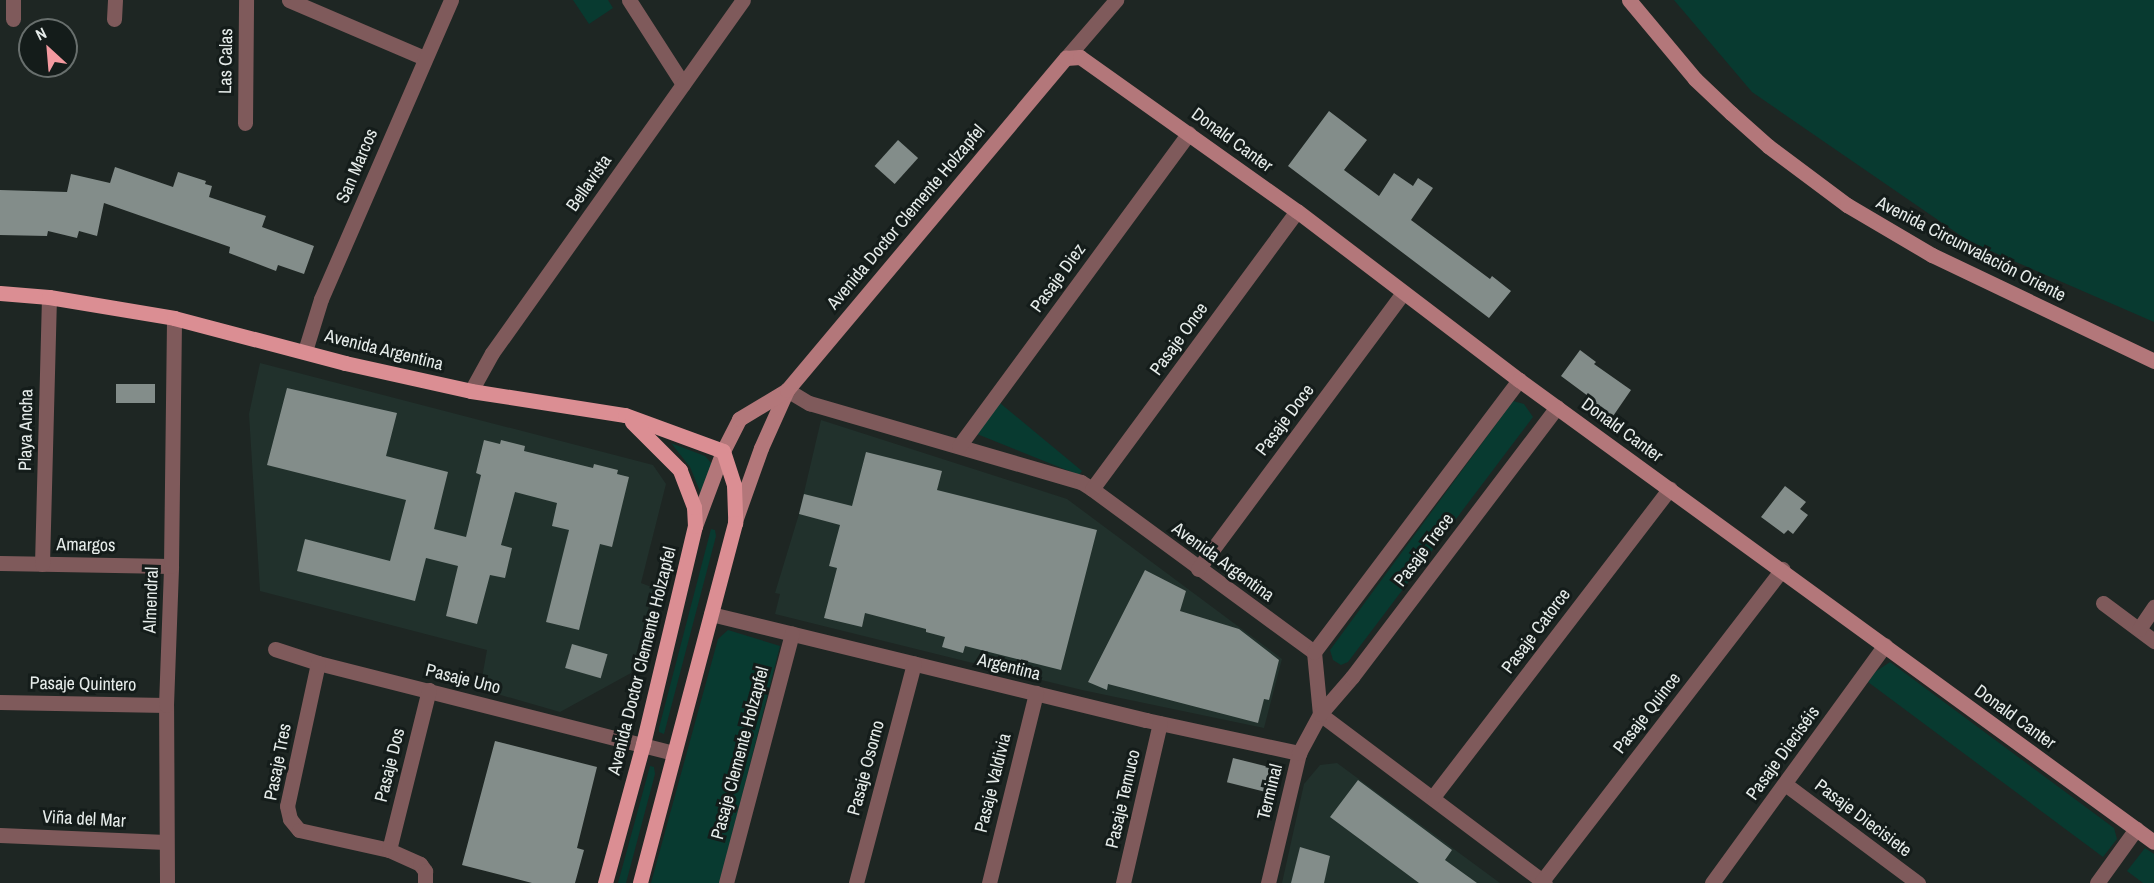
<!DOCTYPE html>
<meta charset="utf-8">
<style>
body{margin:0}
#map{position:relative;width:2154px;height:883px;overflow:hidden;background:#1e2623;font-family:"Archivo Narrow",sans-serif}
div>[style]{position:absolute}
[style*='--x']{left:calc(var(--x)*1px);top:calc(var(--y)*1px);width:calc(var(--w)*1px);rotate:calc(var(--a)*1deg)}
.built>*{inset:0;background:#21312c}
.green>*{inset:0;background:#083a30}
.building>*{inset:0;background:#838d8a;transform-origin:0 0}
.street>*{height:15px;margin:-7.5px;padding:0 7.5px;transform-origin:7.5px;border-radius:7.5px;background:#7f5a5b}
.secondary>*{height:15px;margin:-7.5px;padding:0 7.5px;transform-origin:7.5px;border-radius:7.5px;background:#b3777a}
.primary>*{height:15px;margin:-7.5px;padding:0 7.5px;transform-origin:7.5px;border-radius:7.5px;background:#db8e93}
span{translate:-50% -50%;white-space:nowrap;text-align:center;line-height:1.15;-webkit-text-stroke:6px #141c1a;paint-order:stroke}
.street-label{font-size:18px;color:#e6ecea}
.north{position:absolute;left:18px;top:18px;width:60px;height:60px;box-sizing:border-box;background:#141c1a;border:2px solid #686f6d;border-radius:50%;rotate:334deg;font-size:16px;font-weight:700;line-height:24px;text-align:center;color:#e6ecea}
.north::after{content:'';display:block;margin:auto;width:21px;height:27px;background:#f49aa0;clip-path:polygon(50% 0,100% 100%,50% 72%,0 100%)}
</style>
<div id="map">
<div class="built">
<div style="clip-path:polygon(260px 363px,653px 465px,666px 484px,641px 583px,654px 588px,631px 673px,560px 712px,480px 689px,487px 650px,260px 591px,249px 414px)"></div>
<div style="clip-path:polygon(821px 420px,1067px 499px,1282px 659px,1264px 728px,1082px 690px,775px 614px,780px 594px,775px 593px,799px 514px)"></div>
<div style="clip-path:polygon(1337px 763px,1500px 883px,1282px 883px,1304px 784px,1320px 765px)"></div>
</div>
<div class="green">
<div style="clip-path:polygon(573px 0,608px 0,613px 8px,589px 24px)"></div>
<div style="clip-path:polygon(1674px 0,2154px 0,2154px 322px,1970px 242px,1752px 92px)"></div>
<div style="clip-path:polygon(1513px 401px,1524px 404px,1533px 417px,1348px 662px,1341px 665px,1333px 660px,1330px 650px)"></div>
<div style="clip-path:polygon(1000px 403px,1082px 471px,1079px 475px,977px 434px)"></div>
<div style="clip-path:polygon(671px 443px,705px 456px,713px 465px,701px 494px,690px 467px)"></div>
<div style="clip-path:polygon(711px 529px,715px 530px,716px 536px,664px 734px,659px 732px,659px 728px)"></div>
<div style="clip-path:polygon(728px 630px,780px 646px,720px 883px,651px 883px,718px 639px)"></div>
<div style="clip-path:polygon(1890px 662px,2114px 828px,2117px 839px,2103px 857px,1868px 682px,1875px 672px)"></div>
<div style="clip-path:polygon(650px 766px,654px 767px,655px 774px,626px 883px,618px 883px)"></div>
<div style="clip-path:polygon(2145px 848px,2154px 854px,2154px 883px,2143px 883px,2127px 871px)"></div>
</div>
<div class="building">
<div style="clip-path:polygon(1329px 111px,1367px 140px,1344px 170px,1379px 196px,1394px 173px,1413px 186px,1418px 178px,1433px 188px,1411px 220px,1490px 279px,1492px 276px,1511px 291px,1489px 318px,1288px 166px)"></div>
<div style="left:898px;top:140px;width:27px;height:35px;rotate:42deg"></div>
<div style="clip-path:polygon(115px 167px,173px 187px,178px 172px,206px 181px,205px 184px,212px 186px,209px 197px,266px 216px,262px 227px,314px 246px,304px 274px,278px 265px,276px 271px,229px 253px,230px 247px,104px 203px,97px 236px,79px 231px,77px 238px,48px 231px,47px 236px,0 235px,0 190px,67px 192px,71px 174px,110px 183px)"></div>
<div style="clip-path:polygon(1580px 350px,1596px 362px,1594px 364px,1631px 390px,1609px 422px,1582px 403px,1588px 396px,1561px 376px)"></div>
<div style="left:116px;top:384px;width:39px;height:19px"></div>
<div style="clip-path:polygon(287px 388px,397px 413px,386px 456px,448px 472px,434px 529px,466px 537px,481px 475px,476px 473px,484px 440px,500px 444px,501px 440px,525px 446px,524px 451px,593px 468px,594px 464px,618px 470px,617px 474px,629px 477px,612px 547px,600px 544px,579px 630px,546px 622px,569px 530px,552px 526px,557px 503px,515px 492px,501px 545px,512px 548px,505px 578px,490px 575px,477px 624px,446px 616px,458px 566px,426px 558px,415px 601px,297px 571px,305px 539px,390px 561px,406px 500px,267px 465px)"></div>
<div style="clip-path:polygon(866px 452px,942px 471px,937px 490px,1097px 530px,1061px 670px,965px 646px,963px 653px,942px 647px,945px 637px,926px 632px,926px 629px,865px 613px,862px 627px,824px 618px,837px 568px,829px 566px,840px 525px,799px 514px,804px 494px,852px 506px)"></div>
<div style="clip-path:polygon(1785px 486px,1806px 502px,1800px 509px,1808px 515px,1793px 534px,1788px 530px,1784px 534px,1761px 517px)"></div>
<div style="clip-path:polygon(1145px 570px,1186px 591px,1180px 611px,1239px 629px,1279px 660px,1269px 700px,1264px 699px,1258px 723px,1108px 684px,1107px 690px,1088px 682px)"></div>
<div style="left:572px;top:644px;width:37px;height:25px;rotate:16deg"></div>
<div style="clip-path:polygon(495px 741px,597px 767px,577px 848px,584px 850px,575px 883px,532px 883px,462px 865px)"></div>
<div style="left:1233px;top:758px;width:41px;height:25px;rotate:14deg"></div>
<div style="clip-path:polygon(1358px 780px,1452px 850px,1445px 860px,1477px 883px,1419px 883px,1330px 817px)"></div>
<div style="clip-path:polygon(1300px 847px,1330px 856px,1324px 883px,1291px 883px)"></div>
</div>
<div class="street">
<div style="--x:289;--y:0;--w:147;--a:23.2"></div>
<div style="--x:629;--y:0;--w:100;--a:57.3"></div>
<div style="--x:13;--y:19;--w:19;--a:-90"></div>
<div style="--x:114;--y:19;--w:19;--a:-87"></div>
<div style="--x:1066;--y:58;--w:77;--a:-49.2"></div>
<div style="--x:245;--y:123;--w:123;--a:-89.5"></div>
<div style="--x:305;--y:351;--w:54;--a:-72.9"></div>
<div style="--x:321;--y:299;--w:326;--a:-66.5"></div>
<div style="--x:787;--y:390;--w:26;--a:31"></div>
<div style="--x:809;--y:403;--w:283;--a:16.2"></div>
<div style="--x:1081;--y:482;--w:13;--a:32"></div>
<div style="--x:1092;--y:489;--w:275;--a:36.3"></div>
<div style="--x:1314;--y:652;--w:62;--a:84.5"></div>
<div style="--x:1320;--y:714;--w:281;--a:36.9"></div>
<div style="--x:471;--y:391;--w:43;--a:-61.1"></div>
<div style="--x:492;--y:353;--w:433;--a:-54.6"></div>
<div style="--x:959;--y:446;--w:388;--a:-53.7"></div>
<div style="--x:1092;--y:489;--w:345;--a:-53.6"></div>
<div style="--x:0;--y:563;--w:171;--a:1"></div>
<div style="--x:42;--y:564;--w:267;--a:-88.5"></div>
<div style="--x:1198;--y:569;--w:344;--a:-53.4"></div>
<div style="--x:2103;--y:603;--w:64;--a:36.7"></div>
<div style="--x:711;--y:614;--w:448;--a:13.7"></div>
<div style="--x:1146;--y:720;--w:157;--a:12.2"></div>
<div style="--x:2139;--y:629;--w:27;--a:-56"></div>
<div style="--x:275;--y:649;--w:45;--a:18"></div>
<div style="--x:318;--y:663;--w:367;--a:14.2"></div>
<div style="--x:1314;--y:652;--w:341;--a:-53"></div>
<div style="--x:318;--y:663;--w:146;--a:102.2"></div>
<div style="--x:287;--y:806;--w:13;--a:77"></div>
<div style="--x:290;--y:819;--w:14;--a:51"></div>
<div style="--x:299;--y:830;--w:92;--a:12.5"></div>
<div style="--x:389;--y:850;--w:34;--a:24"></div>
<div style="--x:420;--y:864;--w:9;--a:54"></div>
<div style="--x:425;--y:871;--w:12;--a:90"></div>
<div style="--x:0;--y:702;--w:166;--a:1"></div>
<div style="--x:1785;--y:784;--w:166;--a:36.7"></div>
<div style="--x:1433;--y:797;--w:389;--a:-52.5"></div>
<div style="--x:0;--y:835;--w:166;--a:2.4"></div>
<div style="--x:389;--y:850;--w:165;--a:-76"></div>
<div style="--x:1542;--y:881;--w:394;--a:-52.4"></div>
<div style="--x:167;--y:883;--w:178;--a:-90.3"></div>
<div style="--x:166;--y:705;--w:139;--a:-87.9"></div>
<div style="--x:171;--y:566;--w:248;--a:-89.3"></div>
<div style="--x:726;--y:883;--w:258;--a:-75.2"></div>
<div style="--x:856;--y:883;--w:227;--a:-75.2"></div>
<div style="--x:989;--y:883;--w:196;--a:-76.1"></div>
<div style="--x:1123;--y:883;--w:164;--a:-77"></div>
<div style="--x:1268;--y:883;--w:134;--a:-76.6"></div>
<div style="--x:1299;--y:753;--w:44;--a:-61.7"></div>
<div style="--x:1320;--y:714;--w:49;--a:-49.1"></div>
<div style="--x:1352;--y:677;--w:339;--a:-52.8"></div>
<div style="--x:1712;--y:883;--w:294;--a:-54"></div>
<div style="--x:2097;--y:883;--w:67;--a:-54.2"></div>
</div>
<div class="secondary">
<div style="--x:1629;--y:0;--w:103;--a:50.1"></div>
<div style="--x:1695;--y:79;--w:50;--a:43.4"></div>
<div style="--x:1731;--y:113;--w:50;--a:41.7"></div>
<div style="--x:1768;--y:146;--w:99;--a:36.8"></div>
<div style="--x:1847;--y:205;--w:99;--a:30.5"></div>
<div style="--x:1932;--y:255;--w:246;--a:25.5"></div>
<div style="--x:735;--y:521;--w:77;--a:-70.4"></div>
<div style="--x:761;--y:448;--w:64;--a:-65.9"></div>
<div style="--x:695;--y:526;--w:80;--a:-69.5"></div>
<div style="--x:723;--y:451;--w:36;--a:-63"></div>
<div style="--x:739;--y:419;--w:56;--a:-31.1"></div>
<div style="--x:787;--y:390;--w:434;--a:-50"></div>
<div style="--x:1066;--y:58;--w:14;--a:-4"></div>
<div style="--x:1080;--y:57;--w:266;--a:35.4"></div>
<div style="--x:1297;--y:211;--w:279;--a:37.3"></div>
<div style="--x:1519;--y:380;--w:785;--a:36.04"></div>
</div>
<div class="primary">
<div style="--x:0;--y:293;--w:49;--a:4.7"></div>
<div style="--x:49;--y:297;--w:127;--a:9.5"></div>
<div style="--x:174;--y:318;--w:177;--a:14.7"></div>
<div style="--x:345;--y:363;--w:129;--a:12.5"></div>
<div style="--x:471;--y:391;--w:156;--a:8.9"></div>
<div style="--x:625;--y:415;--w:104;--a:20.2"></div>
<div style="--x:723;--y:451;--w:36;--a:72"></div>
<div style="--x:734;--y:485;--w:38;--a:88"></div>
<div style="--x:735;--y:523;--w:372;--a:104.8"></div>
<div style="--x:605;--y:883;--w:144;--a:-74.7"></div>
<div style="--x:643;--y:744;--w:224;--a:-76.6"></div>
<div style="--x:695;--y:526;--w:19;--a:-93"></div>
<div style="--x:694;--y:507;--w:40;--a:-111"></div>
<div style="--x:680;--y:470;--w:68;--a:-135"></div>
</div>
<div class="street-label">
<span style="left:226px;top:61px;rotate:-89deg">Las Calas</span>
<span style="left:1232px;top:140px;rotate:36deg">Donald Canter</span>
<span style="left:357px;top:166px;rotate:-67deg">San Marcos</span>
<span style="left:589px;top:183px;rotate:-55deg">Bellavista</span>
<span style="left:906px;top:217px;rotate:-50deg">Avenida Doctor Clemente Holzapfel</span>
<span style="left:1971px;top:249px;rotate:27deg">Avenida Circunvalación Oriente</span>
<span style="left:1058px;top:278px;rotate:-54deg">Pasaje Diez</span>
<span style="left:1179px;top:339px;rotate:-54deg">Pasaje Once</span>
<span style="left:384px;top:350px;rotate:14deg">Avenida Argentina</span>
<span style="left:1285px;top:420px;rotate:-53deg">Pasaje Doce</span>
<span style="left:26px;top:430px;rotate:-89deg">Playa Ancha</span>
<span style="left:1622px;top:430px;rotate:36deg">Donald Canter</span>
<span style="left:86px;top:545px;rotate:1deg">Amargos</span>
<span style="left:1424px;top:550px;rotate:-53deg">Pasaje Trece</span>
<span style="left:1223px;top:562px;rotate:36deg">Avenida Argentina</span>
<span style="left:151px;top:600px;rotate:-88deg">Almendral</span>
<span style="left:1536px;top:631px;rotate:-53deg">Pasaje Catorce</span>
<span style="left:642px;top:661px;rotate:-76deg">Avenida Doctor Clemente Holzapfel</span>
<span style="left:1009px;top:667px;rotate:14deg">Argentina</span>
<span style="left:463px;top:679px;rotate:14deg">Pasaje Uno</span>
<span style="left:83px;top:684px;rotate:1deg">Pasaje Quintero</span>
<span style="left:1647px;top:713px;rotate:-52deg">Pasaje Quince</span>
<span style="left:2015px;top:717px;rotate:36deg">Donald Canter</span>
<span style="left:740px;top:753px;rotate:-75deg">Pasaje Clemente Holzapfel</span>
<span style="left:1783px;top:753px;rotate:-54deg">Pasaje Dieciséis</span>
<span style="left:278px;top:762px;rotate:-79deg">Pasaje Tres</span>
<span style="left:390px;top:765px;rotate:-76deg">Pasaje Dos</span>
<span style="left:866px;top:768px;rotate:-75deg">Pasaje Osorno</span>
<span style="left:993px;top:783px;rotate:-76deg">Pasaje Valdivia</span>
<span style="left:1270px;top:792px;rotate:-76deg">Terminal</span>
<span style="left:1123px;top:799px;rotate:-77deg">Pasaje Temuco</span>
<span style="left:1863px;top:818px;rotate:37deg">Pasaje Diecisiete</span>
<span style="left:84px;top:819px;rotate:3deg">Viña del Mar</span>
</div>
<div class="north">N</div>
</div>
